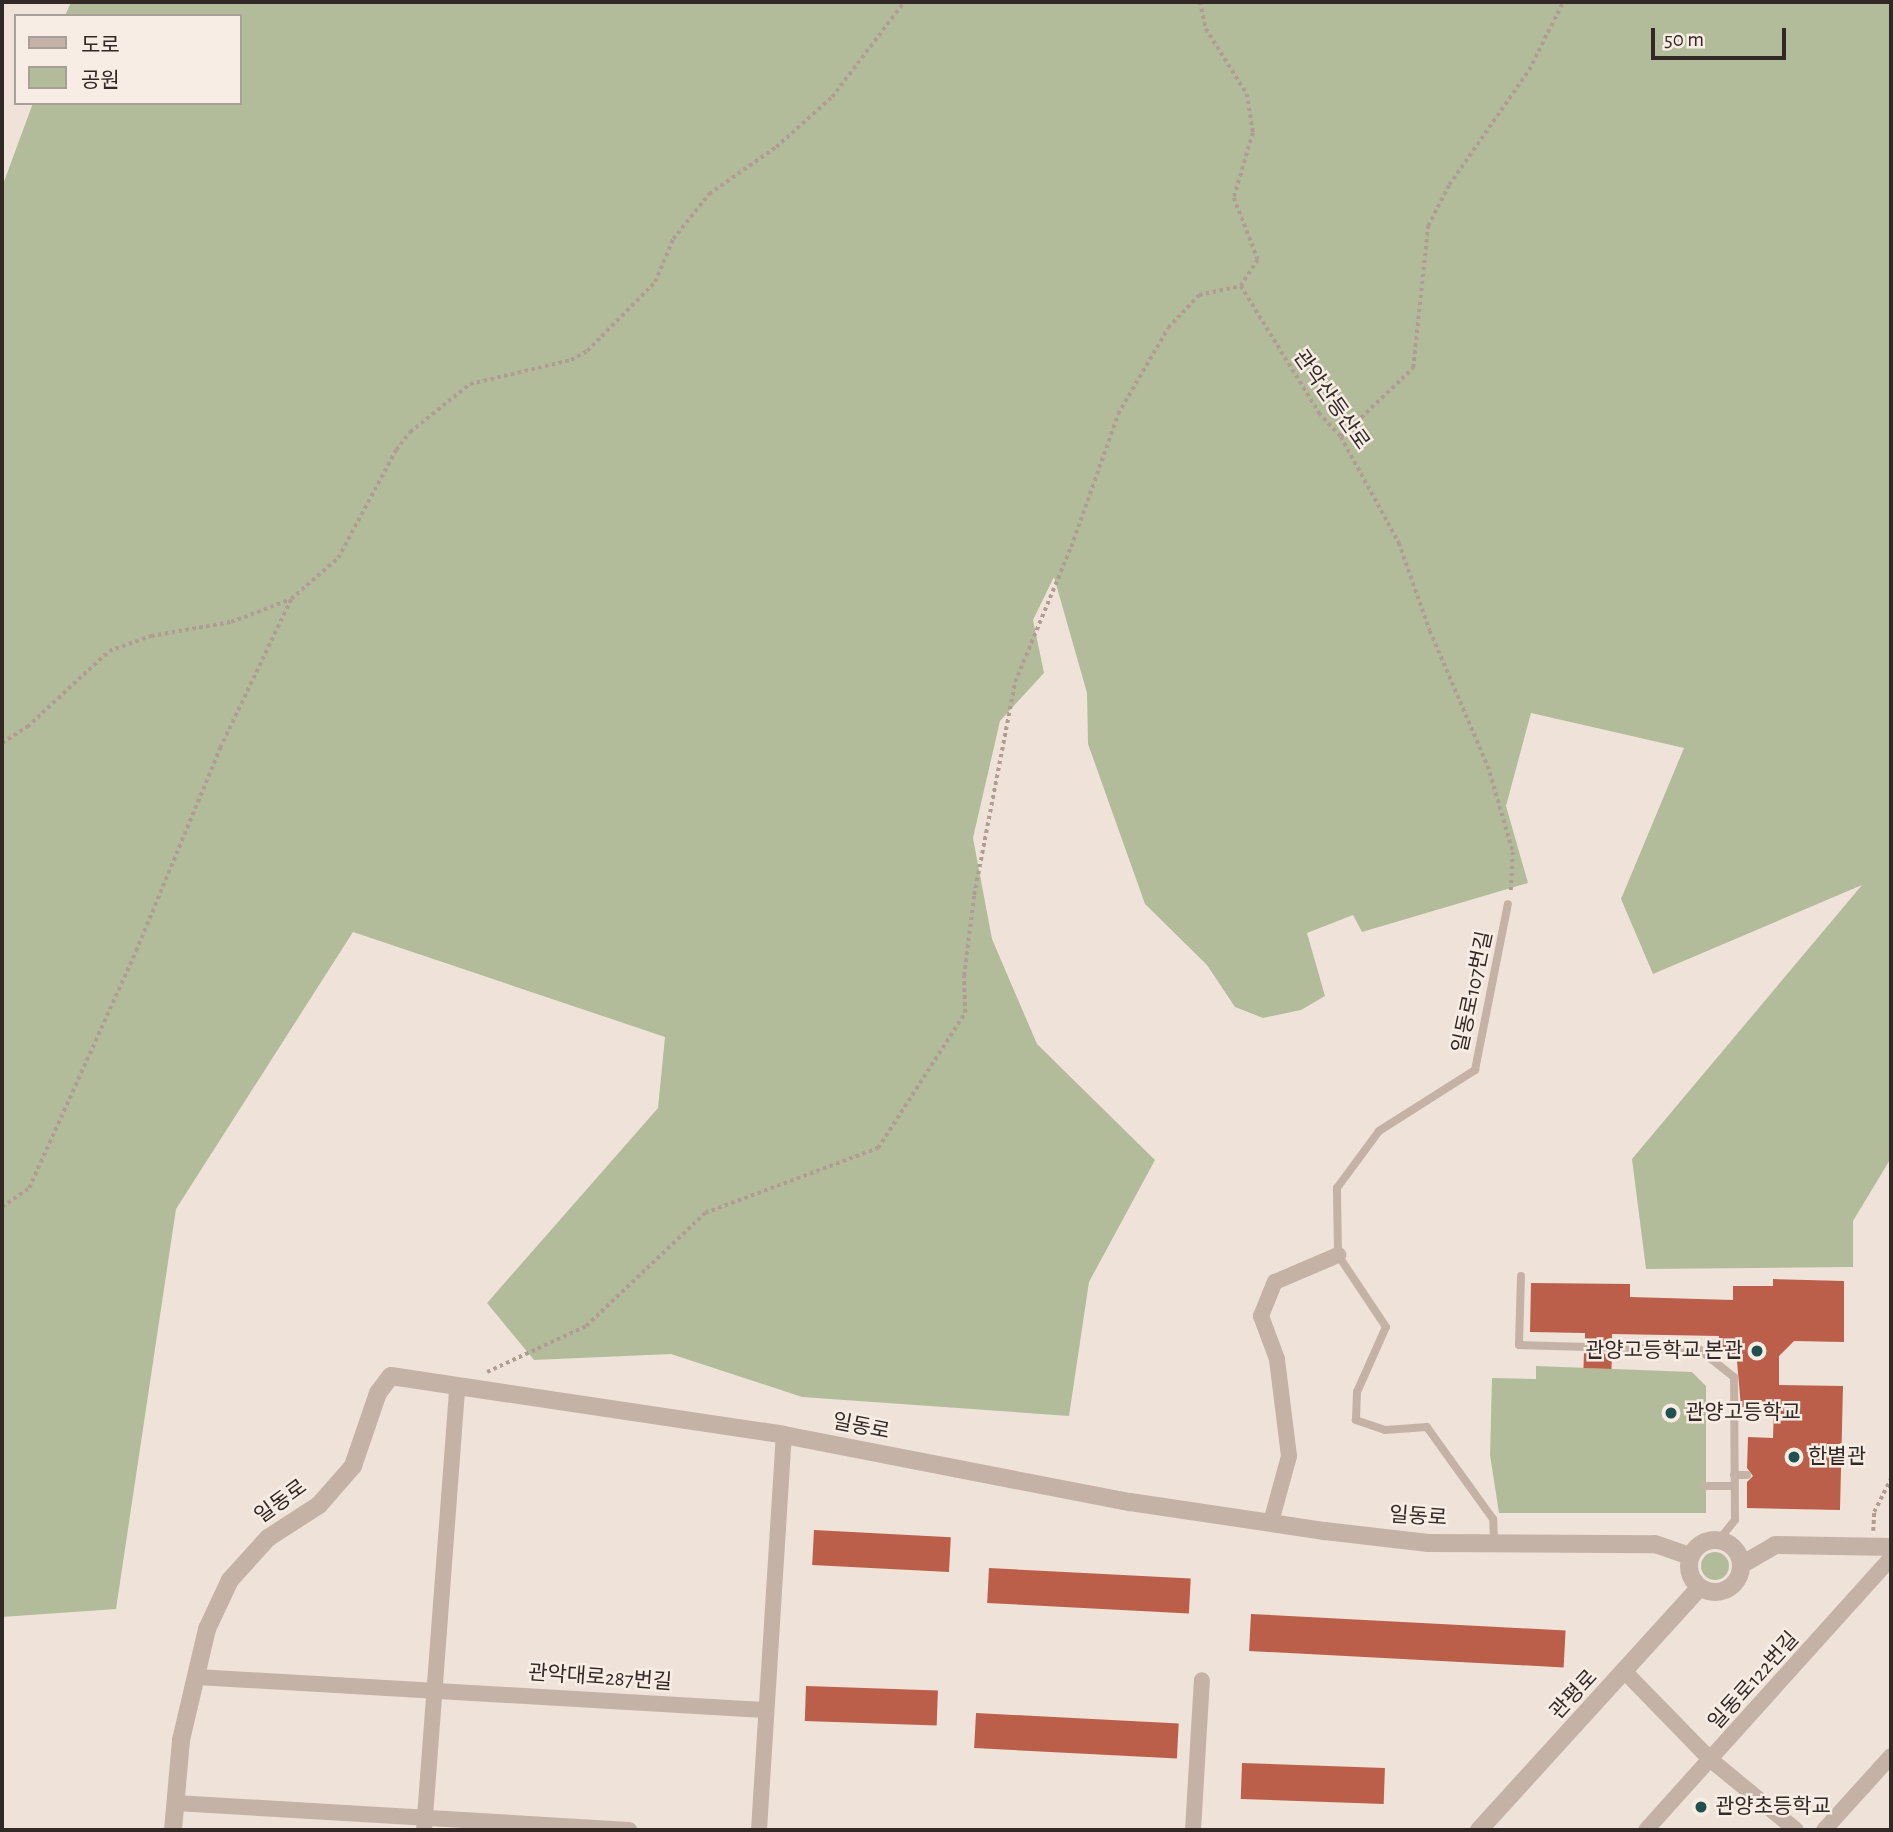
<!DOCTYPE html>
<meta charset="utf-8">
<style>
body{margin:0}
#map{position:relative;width:1893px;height:1832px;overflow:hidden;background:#efe3d9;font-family:"Alegreya Sans","Noto Sans KR",sans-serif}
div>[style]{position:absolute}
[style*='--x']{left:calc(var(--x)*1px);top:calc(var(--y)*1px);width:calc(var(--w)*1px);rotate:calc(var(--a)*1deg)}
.green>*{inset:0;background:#b3bc9a}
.round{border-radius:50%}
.building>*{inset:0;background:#bb5e4a;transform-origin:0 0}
.path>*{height:3.5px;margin-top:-1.75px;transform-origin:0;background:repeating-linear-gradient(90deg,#b19c91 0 3.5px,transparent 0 7px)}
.service>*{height:8px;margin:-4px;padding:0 4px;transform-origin:4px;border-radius:4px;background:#c5b2a6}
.minor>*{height:16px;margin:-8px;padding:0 8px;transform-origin:8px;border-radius:8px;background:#c5b2a6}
.tertiary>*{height:18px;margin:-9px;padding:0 9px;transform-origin:9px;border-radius:9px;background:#c5b2a6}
.tertiary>.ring{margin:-9px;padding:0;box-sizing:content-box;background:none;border:18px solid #c5b2a6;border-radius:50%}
.dots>*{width:19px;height:19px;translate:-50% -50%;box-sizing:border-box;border:4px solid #f7ede5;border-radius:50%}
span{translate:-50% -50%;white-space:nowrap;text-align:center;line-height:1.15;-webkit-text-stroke:5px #f7ede5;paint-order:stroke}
.street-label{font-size:21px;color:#322926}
.poi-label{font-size:21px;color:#322926}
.right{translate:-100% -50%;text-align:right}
.left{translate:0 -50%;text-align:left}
.frame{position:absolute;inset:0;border:4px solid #322926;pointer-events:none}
.legend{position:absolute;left:14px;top:14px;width:228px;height:91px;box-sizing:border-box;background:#f7ede5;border:2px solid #a89f99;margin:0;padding:9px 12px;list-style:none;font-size:21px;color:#322926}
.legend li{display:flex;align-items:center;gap:14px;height:35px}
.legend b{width:35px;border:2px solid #a89f99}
.scale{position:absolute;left:1651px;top:28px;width:135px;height:32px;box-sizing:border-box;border:4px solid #322926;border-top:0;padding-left:9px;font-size:21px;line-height:24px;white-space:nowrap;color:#322926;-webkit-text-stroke:5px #f7ede5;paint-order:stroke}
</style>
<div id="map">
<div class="green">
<div style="clip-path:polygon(71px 2px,1891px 2px,1891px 1158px,1853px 1221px,1853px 1267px,1646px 1269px,1632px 1159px,1862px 885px,1653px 974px,1621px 899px,1684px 748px,1531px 713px,1506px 806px,1528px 883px,1362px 932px,1353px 915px,1307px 933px,1325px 996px,1301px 1010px,1263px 1018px,1235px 1007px,1207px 965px,1145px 904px,1088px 744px,1087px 693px,1054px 577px,1033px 620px,1044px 673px,1000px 721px,973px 838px,992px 939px,1037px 1044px,1155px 1160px,1089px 1282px,1069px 1416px,802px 1397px,671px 1354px,534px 1360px,487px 1303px,658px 1108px,665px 1037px,353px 932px,176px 1209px,116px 1609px,2px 1617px,2px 187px,33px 103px,240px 103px,240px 16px,65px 16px)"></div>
<div style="clip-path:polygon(1536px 1366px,1692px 1372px,1706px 1386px,1706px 1513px,1499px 1513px,1490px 1455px,1492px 1378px,1536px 1379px)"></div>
<div class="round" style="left:1701px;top:1552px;width:28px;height:28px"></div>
</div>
<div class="building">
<div style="clip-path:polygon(1773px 1279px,1844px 1281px,1844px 1342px,1794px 1341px,1779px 1356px,1779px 1385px,1843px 1386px,1840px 1510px,1747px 1508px,1747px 1482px,1753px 1476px,1747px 1468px,1748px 1437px,1773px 1438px,1774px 1406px,1741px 1407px,1737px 1361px,1719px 1345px,1719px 1336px,1612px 1334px,1612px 1341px,1585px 1340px,1585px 1333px,1530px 1332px,1531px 1283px,1630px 1284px,1630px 1297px,1733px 1300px,1733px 1286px,1773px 1286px)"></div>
<div style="left:1584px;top:1353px;width:28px;height:15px;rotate:2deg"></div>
<div style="left:814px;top:1530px;width:137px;height:35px;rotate:3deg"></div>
<div style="left:989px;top:1568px;width:202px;height:35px;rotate:3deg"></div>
<div style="left:1251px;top:1614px;width:315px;height:37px;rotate:3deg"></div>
<div style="left:806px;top:1686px;width:132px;height:35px;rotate:2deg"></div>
<div style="left:976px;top:1713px;width:203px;height:35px;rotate:3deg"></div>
<div style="left:1242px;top:1763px;width:143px;height:36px;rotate:2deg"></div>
</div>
<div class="path">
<div style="--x:1200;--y:2;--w:28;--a:77"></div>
<div style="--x:1206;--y:29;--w:77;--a:57.8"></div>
<div style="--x:1247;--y:94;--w:39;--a:81"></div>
<div style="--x:1253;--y:133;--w:68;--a:106.3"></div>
<div style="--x:1234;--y:198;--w:66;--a:68.8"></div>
<div style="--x:1258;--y:260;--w:31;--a:123"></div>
<div style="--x:1241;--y:286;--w:149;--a:58.4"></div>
<div style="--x:1319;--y:413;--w:33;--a:47"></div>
<div style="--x:1341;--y:437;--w:121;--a:61.3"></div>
<div style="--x:1399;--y:543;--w:93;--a:70.6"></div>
<div style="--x:1430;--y:631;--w:147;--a:66.8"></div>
<div style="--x:1488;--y:766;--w:90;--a:73.8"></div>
<div style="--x:1513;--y:852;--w:40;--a:92.9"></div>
<div style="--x:1341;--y:437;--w:100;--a:-43.8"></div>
<div style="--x:1413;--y:368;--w:143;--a:-84"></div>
<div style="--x:1428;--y:226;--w:46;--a:-62.9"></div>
<div style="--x:1449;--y:185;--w:140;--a:-55.2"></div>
<div style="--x:1529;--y:70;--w:76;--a:-63.4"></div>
<div style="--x:2;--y:743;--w:30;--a:-33"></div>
<div style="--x:27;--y:727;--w:112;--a:-42.8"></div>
<div style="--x:109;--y:651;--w:45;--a:-19.7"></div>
<div style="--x:151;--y:636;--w:81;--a:-9.9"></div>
<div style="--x:231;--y:622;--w:62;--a:-20.8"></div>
<div style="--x:2;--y:1207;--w:33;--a:-35"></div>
<div style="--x:29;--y:1188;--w:260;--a:-65.7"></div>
<div style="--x:136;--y:951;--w:220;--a:-67.5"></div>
<div style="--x:220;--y:748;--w:165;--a:-64.5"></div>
<div style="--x:291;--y:599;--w:62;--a:-41.1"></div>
<div style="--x:338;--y:558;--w:123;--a:-61.8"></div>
<div style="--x:396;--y:450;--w:23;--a:-52"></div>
<div style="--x:410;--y:432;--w:77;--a:-38.7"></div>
<div style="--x:470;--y:384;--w:104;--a:-13.4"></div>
<div style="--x:571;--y:360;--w:18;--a:-29"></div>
<div style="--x:587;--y:351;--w:97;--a:-45.4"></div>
<div style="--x:655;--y:282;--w:47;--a:-67.3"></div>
<div style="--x:673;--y:239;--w:58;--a:-51.3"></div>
<div style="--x:709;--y:194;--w:82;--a:-35"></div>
<div style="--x:776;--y:147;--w:75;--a:-41.8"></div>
<div style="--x:832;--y:97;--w:119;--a:-52.8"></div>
<div style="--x:487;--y:1372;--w:109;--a:-24.9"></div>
<div style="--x:586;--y:1326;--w:164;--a:-43.5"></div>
<div style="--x:705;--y:1213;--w:185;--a:-20.6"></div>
<div style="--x:878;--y:1148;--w:161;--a:-57.2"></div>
<div style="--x:965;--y:1013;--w:37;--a:-92"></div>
<div style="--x:964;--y:976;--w:82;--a:-83"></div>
<div style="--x:974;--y:895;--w:217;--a:-79.1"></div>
<div style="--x:1015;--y:682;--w:146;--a:-67.5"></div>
<div style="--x:1071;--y:547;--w:141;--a:-70.5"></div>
<div style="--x:1118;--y:414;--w:99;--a:-59.8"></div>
<div style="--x:1168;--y:328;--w:45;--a:-46.8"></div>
<div style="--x:1199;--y:295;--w:43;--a:-12.1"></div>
<div style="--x:1873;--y:1531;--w:19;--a:-87"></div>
<div style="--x:1874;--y:1512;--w:38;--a:-63"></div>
</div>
<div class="service">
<div style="--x:1521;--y:1276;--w:69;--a:91.7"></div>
<div style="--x:1519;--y:1345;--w:181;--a:1.6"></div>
<div style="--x:1700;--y:1350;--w:43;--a:38.5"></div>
<div style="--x:1734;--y:1377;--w:143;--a:89.6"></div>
<div style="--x:1735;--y:1520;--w:26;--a:129"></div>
<div style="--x:1734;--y:1475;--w:13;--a:0"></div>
<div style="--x:1705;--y:1486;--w:29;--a:0"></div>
<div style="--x:1494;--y:1542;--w:23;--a:-92"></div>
<div style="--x:1493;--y:1519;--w:113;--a:-125.7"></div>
<div style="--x:1427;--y:1427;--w:42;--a:175.9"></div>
<div style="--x:1385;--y:1430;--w:31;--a:-161"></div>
<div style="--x:1356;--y:1420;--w:28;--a:-88"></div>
<div style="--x:1357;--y:1392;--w:71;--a:-66"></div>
<div style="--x:1386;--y:1327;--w:87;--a:-123.7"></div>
<div style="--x:1338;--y:1255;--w:67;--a:-90.9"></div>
<div style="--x:1337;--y:1188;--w:71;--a:-53.6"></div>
<div style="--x:1379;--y:1131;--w:114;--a:-32.4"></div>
<div style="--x:1475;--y:1070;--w:169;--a:-78.8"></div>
</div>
<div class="minor">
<div style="--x:1271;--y:1522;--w:68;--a:-74.7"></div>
<div style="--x:1289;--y:1456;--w:98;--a:-97.1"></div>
<div style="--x:1277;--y:1359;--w:46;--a:-110.4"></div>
<div style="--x:1261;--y:1316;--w:37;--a:-68"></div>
<div style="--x:1275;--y:1282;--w:69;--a:-23.2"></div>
<div style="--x:1626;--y:1673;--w:122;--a:45.7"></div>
<div style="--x:1711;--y:1760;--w:110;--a:39.5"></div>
<div style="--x:197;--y:1677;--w:568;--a:3.33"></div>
<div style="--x:176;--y:1803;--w:454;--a:3.4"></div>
<div style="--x:424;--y:1830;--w:442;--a:-85.7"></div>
<div style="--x:759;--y:1830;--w:396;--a:-86.4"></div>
<div style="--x:1193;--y:1830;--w:150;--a:-86.6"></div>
<div style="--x:1646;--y:1830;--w:366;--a:-48"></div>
<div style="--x:1824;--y:1830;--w:100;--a:-47.8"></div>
</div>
<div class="tertiary">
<div class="ring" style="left:1689px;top:1540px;width:34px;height:34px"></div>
<div style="--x:1741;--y:1565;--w:39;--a:-30"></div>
<div style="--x:1775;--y:1545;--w:116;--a:1"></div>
<div style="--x:173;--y:1830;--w:90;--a:-84.9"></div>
<div style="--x:181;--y:1740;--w:114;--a:-76.8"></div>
<div style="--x:207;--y:1629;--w:54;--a:-64.9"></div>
<div style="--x:230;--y:1580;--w:57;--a:-47.9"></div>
<div style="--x:268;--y:1538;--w:61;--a:-32.9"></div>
<div style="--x:319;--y:1505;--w:52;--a:-48.9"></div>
<div style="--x:353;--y:1466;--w:77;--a:-71.1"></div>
<div style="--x:378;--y:1393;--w:21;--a:-53"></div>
<div style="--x:391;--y:1376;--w:397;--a:8.5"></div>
<div style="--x:784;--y:1435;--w:352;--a:11"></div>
<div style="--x:1130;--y:1502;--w:197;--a:8.5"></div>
<div style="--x:1325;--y:1531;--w:104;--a:6.6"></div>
<div style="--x:1428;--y:1543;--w:227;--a:0.3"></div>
<div style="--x:1655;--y:1544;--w:37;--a:19"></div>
<div style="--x:1479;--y:1830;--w:327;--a:-47.7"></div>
</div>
<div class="dots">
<div style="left:1757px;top:1351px;background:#205050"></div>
<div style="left:1671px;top:1413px;background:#205050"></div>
<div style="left:1794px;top:1457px;background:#205050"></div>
<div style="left:1701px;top:1807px;background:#205050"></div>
</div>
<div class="street-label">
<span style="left:1331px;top:400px;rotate:55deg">관악산등산로</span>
<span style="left:1473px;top:992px;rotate:-78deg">일동로107번길</span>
<span style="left:861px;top:1427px;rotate:11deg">일동로</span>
<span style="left:281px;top:1502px;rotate:-36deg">일동로</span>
<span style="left:1418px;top:1517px;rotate:4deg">일동로</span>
<span style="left:600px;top:1678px;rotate:4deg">관악대로287번길</span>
<span style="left:1754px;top:1681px;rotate:-48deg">일동로122번길</span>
<span style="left:1574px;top:1695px;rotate:-47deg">관평로</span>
</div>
<div class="poi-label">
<span class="right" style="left:1743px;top:1351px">관양고등학교 본관</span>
<span class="left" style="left:1685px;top:1413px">관양고등학교</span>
<span class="left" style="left:1808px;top:1457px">한볕관</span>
<span class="left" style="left:1715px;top:1807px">관양초등학교</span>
</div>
<div class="frame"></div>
<ul class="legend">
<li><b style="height:9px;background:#c5b2a6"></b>도로</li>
<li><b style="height:19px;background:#b3bc9a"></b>공원</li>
</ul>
<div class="scale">50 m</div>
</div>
